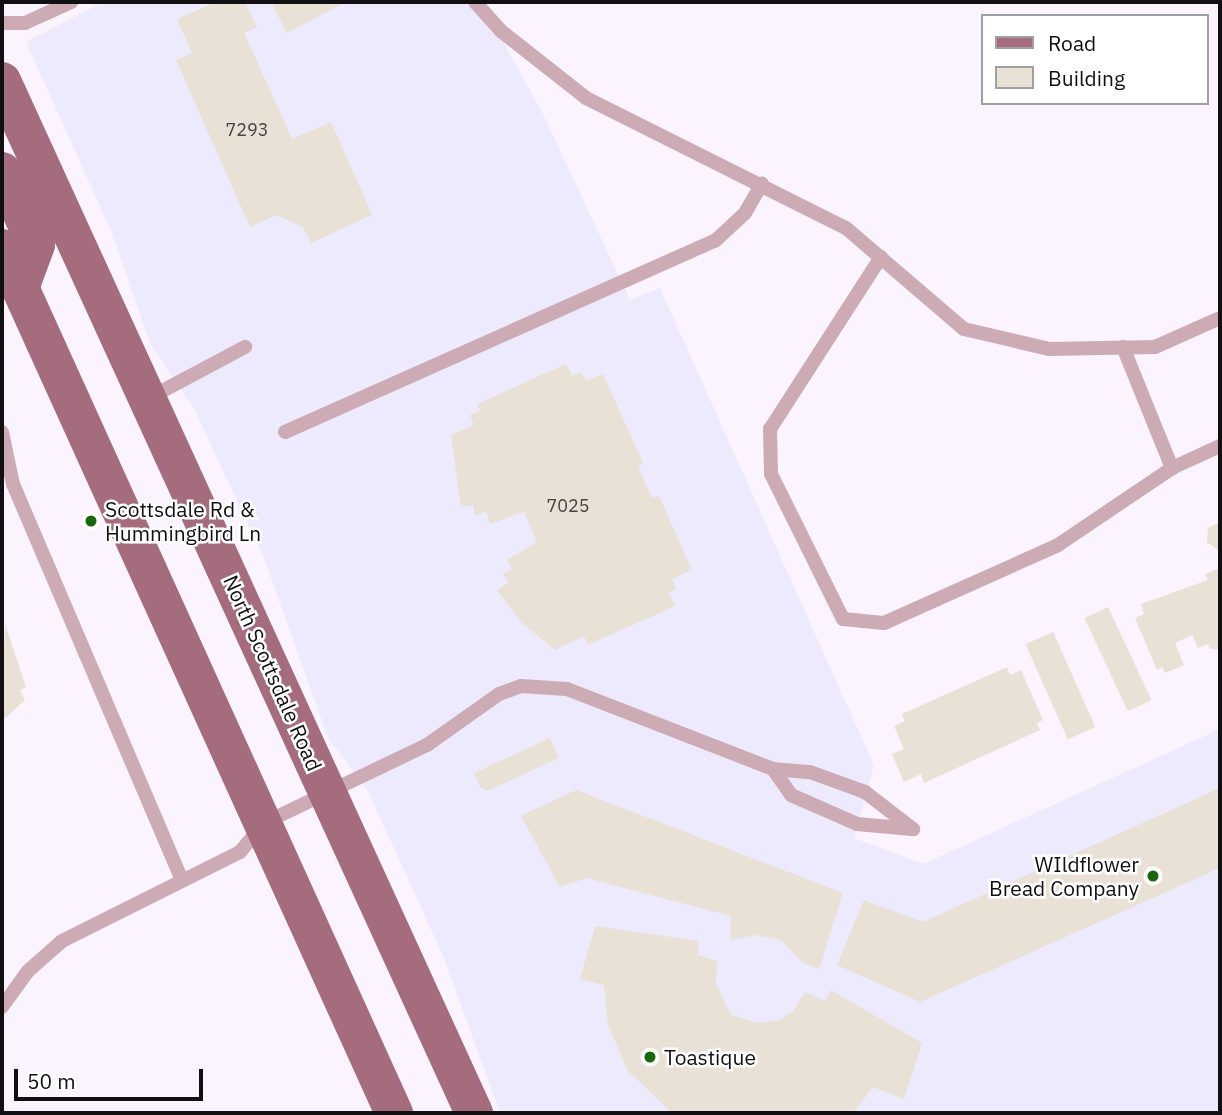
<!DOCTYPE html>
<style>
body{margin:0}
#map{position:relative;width:1222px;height:1115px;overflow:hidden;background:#fbf3fe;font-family:"IBM Plex Sans",sans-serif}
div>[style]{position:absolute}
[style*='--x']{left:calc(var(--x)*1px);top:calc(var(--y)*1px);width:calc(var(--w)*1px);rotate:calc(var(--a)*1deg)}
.commercial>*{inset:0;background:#eceafc}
.building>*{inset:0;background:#e9e0d6;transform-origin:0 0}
.lane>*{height:14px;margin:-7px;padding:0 7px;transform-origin:7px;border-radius:7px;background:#ccabb4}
.primary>*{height:38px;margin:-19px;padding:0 19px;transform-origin:19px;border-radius:19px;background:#a46c7d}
.dots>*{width:19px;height:19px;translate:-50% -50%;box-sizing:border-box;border:4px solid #fff;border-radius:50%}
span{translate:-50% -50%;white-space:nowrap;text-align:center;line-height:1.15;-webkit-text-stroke:5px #fff;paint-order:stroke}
.number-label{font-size:18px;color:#484344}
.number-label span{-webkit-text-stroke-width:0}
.poi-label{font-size:21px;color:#120f13}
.left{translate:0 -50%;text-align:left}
.right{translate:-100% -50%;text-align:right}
.street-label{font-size:21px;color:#120f13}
.frame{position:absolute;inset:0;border:4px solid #120f13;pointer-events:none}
.legend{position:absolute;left:981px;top:14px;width:228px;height:91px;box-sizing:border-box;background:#fff;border:2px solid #a09fa1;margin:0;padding:9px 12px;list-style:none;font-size:21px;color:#120f13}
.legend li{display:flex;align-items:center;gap:14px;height:35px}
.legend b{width:35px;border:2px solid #a09fa1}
.scale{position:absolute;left:14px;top:1069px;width:189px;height:32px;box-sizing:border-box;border:4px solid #120f13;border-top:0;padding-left:9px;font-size:21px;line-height:24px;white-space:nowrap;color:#120f13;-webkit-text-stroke:5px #fff;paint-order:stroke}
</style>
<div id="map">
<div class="commercial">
<div style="clip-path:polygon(103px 2px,481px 2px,542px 112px,630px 300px,660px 288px,811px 625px,874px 765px,854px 838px,923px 864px,1220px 729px,1220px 1113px,500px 1113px,444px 958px,367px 789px,328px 738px,264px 558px,194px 409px,150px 343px,112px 233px,26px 42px)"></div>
</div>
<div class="building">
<div style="clip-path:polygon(217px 2px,245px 2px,257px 27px,244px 33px,292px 139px,331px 122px,372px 215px,311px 243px,303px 227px,276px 215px,250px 227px,176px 60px,192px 53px,177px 19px)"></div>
<div style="clip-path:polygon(271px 2px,346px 2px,287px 33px)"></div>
<div style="clip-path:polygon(566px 364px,572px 376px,581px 372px,586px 381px,603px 374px,643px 463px,638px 466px,652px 498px,659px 496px,692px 570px,672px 579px,676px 589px,669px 593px,675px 606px,588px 645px,584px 636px,555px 650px,521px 622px,497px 590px,508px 583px,503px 574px,512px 569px,507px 560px,537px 542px,524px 512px,490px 524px,486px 512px,475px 515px,473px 505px,461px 507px,451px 435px,474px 425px,470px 415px,480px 411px,477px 404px)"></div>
<div style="clip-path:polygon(1220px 522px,1220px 549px,1218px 550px,1207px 542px,1208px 528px)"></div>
<div style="clip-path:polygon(1220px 568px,1220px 649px,1210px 649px,1208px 644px,1198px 648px,1192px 635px,1175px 643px,1184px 665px,1165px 673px,1162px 667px,1157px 670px,1135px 618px,1144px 614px,1141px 604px,1208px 580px,1205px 574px)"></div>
<div style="left:1108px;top:607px;width:103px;height:26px;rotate:65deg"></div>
<div style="clip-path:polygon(5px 624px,26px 687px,20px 690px,25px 700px,2px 721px)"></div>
<div style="left:1053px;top:632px;width:104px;height:30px;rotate:66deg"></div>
<div style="clip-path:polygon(1007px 667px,1010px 675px,1021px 670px,1043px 720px,1037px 723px,1040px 730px,924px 783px,921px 774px,904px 782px,892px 754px,904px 749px,894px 726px,905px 721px,902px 714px)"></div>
<div style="clip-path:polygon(550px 738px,559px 758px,487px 791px,480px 787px,474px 773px)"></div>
<div style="clip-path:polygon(1220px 788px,1220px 868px,920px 1002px,837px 965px,864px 900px,923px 922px)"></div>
<div style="clip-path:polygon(576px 790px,843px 893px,819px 969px,803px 963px,781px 940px,755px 935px,731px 940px,731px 916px,586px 878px,560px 887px,521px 816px)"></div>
<div style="clip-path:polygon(595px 926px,699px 941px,697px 955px,717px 961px,716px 984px,731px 1015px,757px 1023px,780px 1020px,793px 1011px,805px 992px,825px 1001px,831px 990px,922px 1043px,904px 1099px,873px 1087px,853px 1113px,672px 1113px,627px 1070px,608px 1024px,604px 985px,580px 979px)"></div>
</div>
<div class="lane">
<div style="--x:475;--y:2;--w:39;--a:48"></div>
<div style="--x:501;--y:31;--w:108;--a:38.2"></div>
<div style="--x:586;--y:98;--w:291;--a:26.6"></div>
<div style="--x:846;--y:228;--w:155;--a:40.6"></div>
<div style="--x:964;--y:329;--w:87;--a:13.2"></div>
<div style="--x:1049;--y:349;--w:106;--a:-1.1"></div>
<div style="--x:1155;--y:347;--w:71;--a:-24"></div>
<div style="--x:2;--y:23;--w:23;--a:0"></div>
<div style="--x:25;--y:23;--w:51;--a:-24.5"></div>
<div style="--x:881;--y:257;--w:205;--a:122.8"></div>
<div style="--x:770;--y:429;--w:45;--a:88.7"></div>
<div style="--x:771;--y:474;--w:162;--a:63.6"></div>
<div style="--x:843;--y:619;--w:41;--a:5.6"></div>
<div style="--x:884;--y:623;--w:191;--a:-24.1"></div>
<div style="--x:1058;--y:545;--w:138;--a:-34"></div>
<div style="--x:1172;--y:468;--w:53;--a:-24.6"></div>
<div style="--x:1123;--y:347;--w:131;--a:68"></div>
<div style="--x:149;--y:398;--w:109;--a:-28"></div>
<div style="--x:2;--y:432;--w:53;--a:78.1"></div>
<div style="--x:13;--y:484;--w:431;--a:66.9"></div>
<div style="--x:285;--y:432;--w:471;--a:-24"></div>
<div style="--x:715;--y:241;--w:41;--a:-43"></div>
<div style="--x:745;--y:213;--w:34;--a:-60"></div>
<div style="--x:773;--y:769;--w:32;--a:55"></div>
<div style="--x:791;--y:795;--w:72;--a:23.7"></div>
<div style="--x:857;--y:824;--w:55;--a:5.2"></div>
<div style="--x:2;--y:1007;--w:44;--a:-54.2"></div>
<div style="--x:28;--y:971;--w:45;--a:-41.4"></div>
<div style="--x:62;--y:941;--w:199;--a:-26.6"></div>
<div style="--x:240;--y:852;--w:38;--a:-50"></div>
<div style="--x:264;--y:823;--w:181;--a:-25.6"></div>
<div style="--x:427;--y:745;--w:88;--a:-35.3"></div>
<div style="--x:499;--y:694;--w:23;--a:-20"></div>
<div style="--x:521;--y:686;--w:46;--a:3.7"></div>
<div style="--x:567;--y:689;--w:221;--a:21.2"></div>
<div style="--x:773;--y:769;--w:37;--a:5"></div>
<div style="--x:810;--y:772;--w:59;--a:20"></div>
<div style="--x:865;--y:792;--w:61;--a:37.6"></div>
</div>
<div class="primary">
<div style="--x:2;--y:81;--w:1135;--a:65.42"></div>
<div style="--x:2;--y:171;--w:81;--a:65.3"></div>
<div style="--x:36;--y:245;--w:46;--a:110.4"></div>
<div style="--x:2;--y:248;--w:950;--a:65.62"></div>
</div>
<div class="dots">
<div style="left:91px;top:521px;background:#17680b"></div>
<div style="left:1153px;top:876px;background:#17680b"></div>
<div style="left:650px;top:1057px;background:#17680b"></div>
</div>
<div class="number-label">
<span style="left:247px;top:130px">7293</span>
<span style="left:568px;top:506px">7025</span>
</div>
<div class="poi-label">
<span class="left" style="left:105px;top:521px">Scottsdale Rd &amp;<br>Hummingbird Ln</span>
<span class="right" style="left:1139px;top:876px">WIldflower<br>Bread Company</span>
<span class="left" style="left:664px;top:1057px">Toastique</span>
</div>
<div class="street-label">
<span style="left:273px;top:673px;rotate:66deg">North Scottsdale Road</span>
</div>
<div class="frame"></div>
<ul class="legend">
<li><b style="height:9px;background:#a46c7d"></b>Road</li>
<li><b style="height:19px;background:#e9e0d6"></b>Building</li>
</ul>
<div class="scale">50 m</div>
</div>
